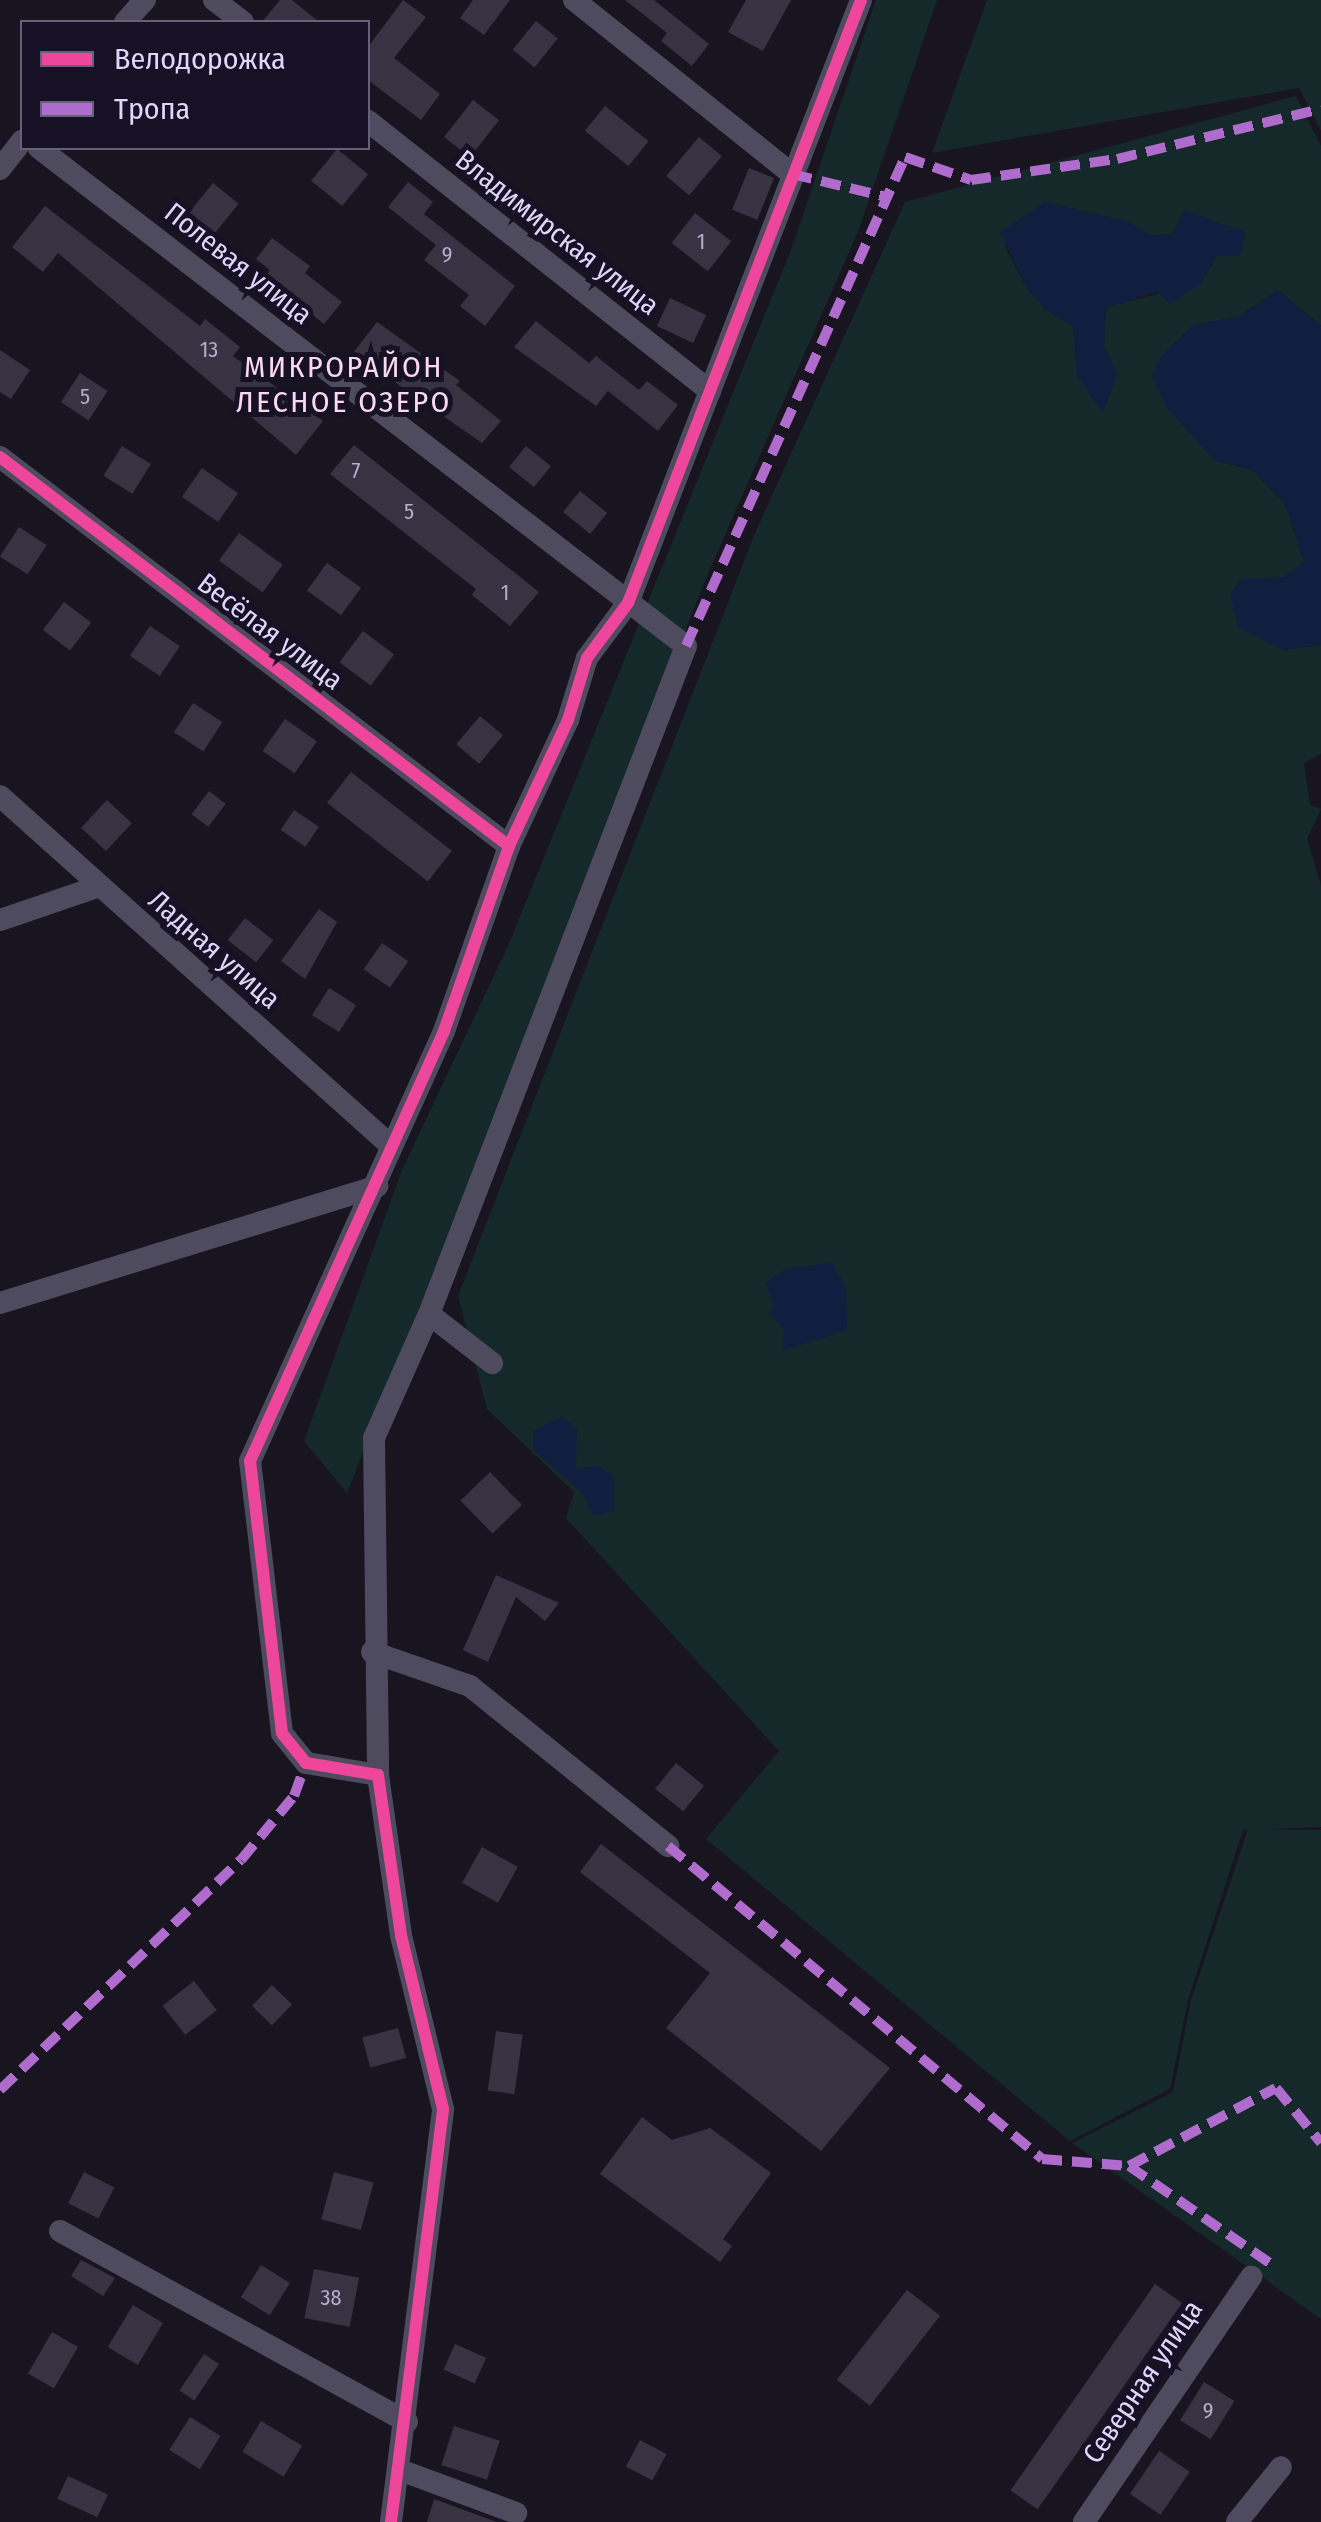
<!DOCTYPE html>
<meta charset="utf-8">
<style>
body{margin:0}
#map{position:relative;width:1321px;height:2522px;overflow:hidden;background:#181520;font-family:"Fira Sans Condensed",sans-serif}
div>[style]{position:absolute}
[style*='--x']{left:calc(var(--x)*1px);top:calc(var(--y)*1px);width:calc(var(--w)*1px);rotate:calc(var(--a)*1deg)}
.green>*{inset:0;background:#15292b}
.water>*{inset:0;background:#121e40}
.building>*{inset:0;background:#373342;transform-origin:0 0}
.minor>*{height:22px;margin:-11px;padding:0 11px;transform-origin:11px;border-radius:11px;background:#4e4b5f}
.quiet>*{height:10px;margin-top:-5px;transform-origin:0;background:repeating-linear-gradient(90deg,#b06ccc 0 20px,transparent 0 30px)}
.cycleway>*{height:12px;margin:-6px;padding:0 6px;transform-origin:6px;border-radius:6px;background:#ed469a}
span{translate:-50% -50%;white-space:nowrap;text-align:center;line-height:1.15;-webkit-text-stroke:10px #161124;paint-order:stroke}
.number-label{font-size:22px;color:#b4aecd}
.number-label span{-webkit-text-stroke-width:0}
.street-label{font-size:28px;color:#ded7fb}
.neighbourhood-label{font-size:30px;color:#fbd9ec;letter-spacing:2.5px}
.legend{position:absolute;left:20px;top:20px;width:350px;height:130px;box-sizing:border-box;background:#161124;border:2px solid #66607a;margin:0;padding:12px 18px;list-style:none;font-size:30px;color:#ded7fb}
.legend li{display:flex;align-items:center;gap:20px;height:50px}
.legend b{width:50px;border:2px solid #66607a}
</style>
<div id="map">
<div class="green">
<div style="clip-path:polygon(876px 0,937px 0,859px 229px,704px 583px,347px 1493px,304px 1441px,402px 1170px,508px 946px,791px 250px)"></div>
<div style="clip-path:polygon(987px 0,1321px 0,1321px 131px,1299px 88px,932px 153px)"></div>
<div style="clip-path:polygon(evenodd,1296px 96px,1321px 146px,1321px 326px,1278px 290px,1238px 317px,1193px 325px,1214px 460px,1253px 470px,1285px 504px,1304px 562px,1285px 577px,1261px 582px,1283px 650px,1321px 645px,1321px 754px,1304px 763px,1310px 805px,1321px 809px,1307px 839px,1321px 885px,1321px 1827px,1243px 1830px,1188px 2000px,1170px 2089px,1070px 2141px,706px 1839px,779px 1751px,566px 1518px,574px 1492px,487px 1409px,458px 1296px,755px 533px,905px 202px,1296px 96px,1045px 202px,1129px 222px,1151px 236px,1173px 234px,1217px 256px,1201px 283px,1106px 307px,1104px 346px,1117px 375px,1078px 378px,1073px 326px,1046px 310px,1026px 287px,1005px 246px,1045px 202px)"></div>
<div style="clip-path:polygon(1248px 1829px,1321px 1830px,1321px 2319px,1072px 2143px,1173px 2092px,1191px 2000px)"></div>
</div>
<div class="water">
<div style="clip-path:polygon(1045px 202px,1129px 222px,1152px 236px,1173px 234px,1184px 210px,1245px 232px,1241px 255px,1217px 256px,1201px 283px,1170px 304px,1157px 292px,1106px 308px,1104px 346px,1117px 375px,1103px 413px,1078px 378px,1073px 326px,1046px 310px,1026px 287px,1000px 232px)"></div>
<div style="clip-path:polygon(1278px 290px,1321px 326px,1321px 645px,1283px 650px,1238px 627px,1230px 595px,1241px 579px,1285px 577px,1304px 562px,1285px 504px,1253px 470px,1214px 460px,1166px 407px,1152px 376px,1161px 356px,1193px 325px,1238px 317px)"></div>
<div style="clip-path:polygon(832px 1262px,846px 1288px,847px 1330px,782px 1351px,784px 1328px,769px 1315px,774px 1305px,765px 1283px,786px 1269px)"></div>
<div style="clip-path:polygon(563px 1416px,577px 1430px,576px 1469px,598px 1466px,614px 1476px,614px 1511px,593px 1516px,583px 1494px,533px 1450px,533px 1431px)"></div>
</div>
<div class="building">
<div style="clip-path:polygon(280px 0,292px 0,319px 22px,262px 22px)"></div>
<div style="clip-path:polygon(403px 0,426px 17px,394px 58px,440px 94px,421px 120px,368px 80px,368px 47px)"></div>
<div style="clip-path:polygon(473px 0,510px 0,484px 35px,460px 18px)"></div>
<div style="clip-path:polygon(625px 0,654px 0,709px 44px,692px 66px,661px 41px,667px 33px)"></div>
<div style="clip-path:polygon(746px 0,791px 0,763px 51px,728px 32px)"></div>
<div style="left:536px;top:21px;width:28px;height:37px;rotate:39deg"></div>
<div style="left:473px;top:100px;width:33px;height:47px;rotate:38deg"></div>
<div style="left:605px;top:106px;width:56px;height:32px;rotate:39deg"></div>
<div style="left:699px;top:137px;width:30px;height:51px;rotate:40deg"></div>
<div style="left:337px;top:149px;width:40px;height:41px;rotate:39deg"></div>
<div style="left:749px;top:168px;width:27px;height:45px;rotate:22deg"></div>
<div style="clip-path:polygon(408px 182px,433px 202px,424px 214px,515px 286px,485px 326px,460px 306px,469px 295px,424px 260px,436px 245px,388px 207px)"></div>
<div style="left:213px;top:183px;width:33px;height:38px;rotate:39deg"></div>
<div style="clip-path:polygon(45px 206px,200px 326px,205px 319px,240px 347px,233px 356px,323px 421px,296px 455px,58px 253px,43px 272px,12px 247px)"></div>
<div style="left:695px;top:213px;width:46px;height:38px;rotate:38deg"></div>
<div style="clip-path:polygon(272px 238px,310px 266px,305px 273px,342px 302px,324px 324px,288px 295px,283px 302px,259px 285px,270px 270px,256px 259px)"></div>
<div style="left:670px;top:298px;width:40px;height:31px;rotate:25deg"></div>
<div style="clip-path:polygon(536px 321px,589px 363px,596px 356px,639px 390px,647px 381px,678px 405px,658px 431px,608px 391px,596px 406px,514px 347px)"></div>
<div style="clip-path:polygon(377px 322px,460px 381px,456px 385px,501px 421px,482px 443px,353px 353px)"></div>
<div style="clip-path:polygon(0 350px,30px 370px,11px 399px,0 392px)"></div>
<div style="left:80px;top:373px;width:33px;height:35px;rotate:33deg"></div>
<div style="clip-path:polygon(354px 445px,539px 592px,510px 626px,472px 595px,476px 589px,330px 474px)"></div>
<div style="left:122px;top:446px;width:34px;height:35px;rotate:32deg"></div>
<div style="left:526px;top:446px;width:32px;height:27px;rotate:39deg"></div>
<div style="left:202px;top:468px;width:44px;height:35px;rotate:35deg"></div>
<div style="left:580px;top:491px;width:35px;height:27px;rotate:39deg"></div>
<div style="left:19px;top:527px;width:33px;height:35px;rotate:33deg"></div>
<div style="left:239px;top:533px;width:54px;height:34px;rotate:36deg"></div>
<div style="left:327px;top:563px;width:42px;height:34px;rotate:36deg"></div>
<div style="left:64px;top:602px;width:34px;height:35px;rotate:37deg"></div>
<div style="left:150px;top:626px;width:36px;height:36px;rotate:34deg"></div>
<div style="left:363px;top:631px;width:39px;height:39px;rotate:37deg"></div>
<div style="left:193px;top:703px;width:35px;height:35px;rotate:33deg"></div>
<div style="left:480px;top:716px;width:30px;height:37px;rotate:40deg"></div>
<div style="left:285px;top:719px;width:39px;height:39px;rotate:35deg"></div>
<div style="left:351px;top:772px;width:128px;height:39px;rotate:38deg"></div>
<div style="left:209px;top:791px;width:21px;height:29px;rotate:37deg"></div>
<div style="left:107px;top:800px;width:34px;height:38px;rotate:43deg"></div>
<div style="left:294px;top:810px;width:30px;height:24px;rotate:34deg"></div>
<div style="clip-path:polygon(319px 909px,337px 922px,305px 979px,281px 961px)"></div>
<div style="left:245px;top:918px;width:36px;height:28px;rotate:38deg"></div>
<div style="left:382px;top:943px;width:32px;height:32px;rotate:35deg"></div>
<div style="left:329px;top:988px;width:32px;height:32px;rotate:32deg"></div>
<div style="left:490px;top:1472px;width:46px;height:41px;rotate:46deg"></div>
<div style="clip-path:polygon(496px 1575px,559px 1603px,545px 1621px,516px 1597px,488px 1662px,463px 1650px)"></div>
<div style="left:676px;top:1763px;width:36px;height:33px;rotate:39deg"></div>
<div style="clip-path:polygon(601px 1844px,890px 2068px,821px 2151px,666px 2028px,710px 1973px,580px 1872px)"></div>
<div style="left:482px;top:1847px;width:41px;height:41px;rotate:29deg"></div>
<div style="left:194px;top:1981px;width:37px;height:40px;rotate:52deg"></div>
<div style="left:272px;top:1985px;width:28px;height:29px;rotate:44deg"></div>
<div style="left:398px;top:2028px;width:31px;height:37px;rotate:75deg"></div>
<div style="left:496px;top:2031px;width:27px;height:60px;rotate:8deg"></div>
<div style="clip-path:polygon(642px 2117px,672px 2140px,710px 2128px,771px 2173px,723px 2239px,732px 2246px,720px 2262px,600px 2174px)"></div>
<div style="left:84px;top:2172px;width:34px;height:35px;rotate:27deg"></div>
<div style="left:334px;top:2172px;width:41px;height:49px;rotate:15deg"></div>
<div style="clip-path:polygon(81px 2260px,115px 2278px,103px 2296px,71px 2276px)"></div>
<div style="left:261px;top:2265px;width:34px;height:38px;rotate:32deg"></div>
<div style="left:314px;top:2269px;width:46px;height:50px;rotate:11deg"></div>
<div style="left:1155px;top:2284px;width:33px;height:252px;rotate:35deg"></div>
<div style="left:907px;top:2290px;width:42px;height:114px;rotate:38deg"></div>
<div style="left:133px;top:2305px;width:35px;height:49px;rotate:31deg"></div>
<div style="left:52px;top:2332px;width:30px;height:48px;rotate:30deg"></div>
<div style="left:455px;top:2344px;width:34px;height:28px;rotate:24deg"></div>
<div style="left:204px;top:2354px;width:18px;height:44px;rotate:34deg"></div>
<div style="left:1204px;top:2382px;width:36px;height:45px;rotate:32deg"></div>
<div style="left:190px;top:2417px;width:36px;height:39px;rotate:32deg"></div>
<div style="left:261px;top:2421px;width:48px;height:36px;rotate:31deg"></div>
<div style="left:454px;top:2426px;width:48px;height:41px;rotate:18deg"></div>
<div style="left:640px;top:2440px;width:30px;height:30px;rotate:28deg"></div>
<div style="left:1159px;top:2451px;width:37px;height:52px;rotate:34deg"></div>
<div style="left:68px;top:2476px;width:44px;height:25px;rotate:25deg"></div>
<div style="clip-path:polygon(434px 2499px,497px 2522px,427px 2522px)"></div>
</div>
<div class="minor">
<div style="--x:214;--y:0;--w:36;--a:37"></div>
<div style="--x:574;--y:0;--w:279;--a:38.6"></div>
<div style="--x:125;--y:22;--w:30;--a:-48"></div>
<div style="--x:368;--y:121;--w:436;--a:38.3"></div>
<div style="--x:39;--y:148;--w:816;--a:37.59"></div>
<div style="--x:686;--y:646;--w:716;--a:111.04"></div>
<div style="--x:429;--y:1314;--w:136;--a:113.9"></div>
<div style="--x:374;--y:1438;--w:337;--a:89.3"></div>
<div style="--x:0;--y:169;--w:36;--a:-52"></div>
<div style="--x:0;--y:457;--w:641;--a:37.39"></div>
<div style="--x:0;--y:796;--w:523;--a:41.82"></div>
<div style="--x:0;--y:920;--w:102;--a:-18.8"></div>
<div style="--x:0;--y:1303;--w:395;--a:-17.2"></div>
<div style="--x:429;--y:1314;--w:80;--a:37.9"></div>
<div style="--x:372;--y:1652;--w:104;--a:19.1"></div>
<div style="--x:470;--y:1686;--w:255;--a:38.9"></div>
<div style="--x:60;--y:2231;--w:396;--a:28.8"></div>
<div style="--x:400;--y:2470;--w:124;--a:20.3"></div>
<div style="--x:391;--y:2522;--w:416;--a:-82.8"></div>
<div style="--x:443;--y:2109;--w:179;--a:-103.6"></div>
<div style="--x:401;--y:1935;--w:162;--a:-98.2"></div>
<div style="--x:378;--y:1775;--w:73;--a:-170.5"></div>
<div style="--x:306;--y:1763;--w:38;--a:-129"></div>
<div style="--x:282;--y:1733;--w:274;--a:-96.7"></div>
<div style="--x:250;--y:1461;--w:472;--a:-65.7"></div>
<div style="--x:444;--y:1031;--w:196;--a:-70.6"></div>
<div style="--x:509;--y:846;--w:139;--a:-64.9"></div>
<div style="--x:568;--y:720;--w:65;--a:-73"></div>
<div style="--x:587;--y:658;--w:69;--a:-53.3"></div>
<div style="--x:628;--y:603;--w:646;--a:-68.87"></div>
<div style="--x:1084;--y:2522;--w:297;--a:-55.7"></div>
<div style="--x:1237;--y:2522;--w:70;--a:-51.3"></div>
</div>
<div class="quiet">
<div style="--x:792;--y:174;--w:98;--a:13.6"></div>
<div style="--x:686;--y:646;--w:536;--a:-65.87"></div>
<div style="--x:905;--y:157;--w:70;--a:19.2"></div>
<div style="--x:971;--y:180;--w:148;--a:-8.2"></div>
<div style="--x:1117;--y:159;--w:210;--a:-13.8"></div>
<div style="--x:668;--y:1846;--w:488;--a:39.9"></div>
<div style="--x:1042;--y:2159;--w:87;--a:4.6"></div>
<div style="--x:1129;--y:2166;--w:176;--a:34.6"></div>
<div style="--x:0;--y:2090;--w:333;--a:-43.7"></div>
<div style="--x:241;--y:1860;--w:83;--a:-50.4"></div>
<div style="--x:294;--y:1796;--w:35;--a:-70"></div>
<div style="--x:1129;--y:2166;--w:166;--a:-28"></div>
<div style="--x:1276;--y:2088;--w:71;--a:50.7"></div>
</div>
<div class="cycleway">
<div style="--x:0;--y:457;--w:641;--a:37.39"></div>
<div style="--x:391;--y:2522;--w:416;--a:-82.8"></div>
<div style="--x:443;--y:2109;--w:179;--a:-103.6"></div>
<div style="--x:401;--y:1935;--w:162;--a:-98.2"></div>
<div style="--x:378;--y:1775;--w:73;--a:-170.5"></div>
<div style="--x:306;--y:1763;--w:38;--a:-129"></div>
<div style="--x:282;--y:1733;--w:274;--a:-96.7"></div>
<div style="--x:250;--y:1461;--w:472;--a:-65.7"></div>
<div style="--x:444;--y:1031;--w:196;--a:-70.6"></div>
<div style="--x:509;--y:846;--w:139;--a:-64.9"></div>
<div style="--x:568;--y:720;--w:65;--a:-73"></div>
<div style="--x:587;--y:658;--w:69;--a:-53.3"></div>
<div style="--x:628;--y:603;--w:646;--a:-68.87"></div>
</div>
<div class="number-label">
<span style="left:701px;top:242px">1</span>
<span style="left:447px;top:255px">9</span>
<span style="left:209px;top:350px">13</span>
<span style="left:85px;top:397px">5</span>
<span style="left:356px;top:471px">7</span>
<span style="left:409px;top:512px">5</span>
<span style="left:505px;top:593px">1</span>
<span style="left:331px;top:2298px">38</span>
<span style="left:1208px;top:2411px">9</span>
</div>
<div class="street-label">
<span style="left:557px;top:233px;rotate:38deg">Владимирская улица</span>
<span style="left:238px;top:264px;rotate:38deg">Полевая улица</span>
<span style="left:270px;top:632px;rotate:37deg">Весёлая улица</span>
<span style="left:214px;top:950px;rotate:41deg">Ладная улица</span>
<span style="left:1143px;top:2382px;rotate:-56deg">Северная улица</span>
</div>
<div class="neighbourhood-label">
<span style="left:344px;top:384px">МИКРОРАЙОН<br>ЛЕСНОЕ ОЗЕРО</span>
</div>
<ul class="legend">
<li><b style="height:12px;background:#ed469a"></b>Велодорожка</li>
<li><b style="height:12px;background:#b06ccc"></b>Тропа</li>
</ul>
</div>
